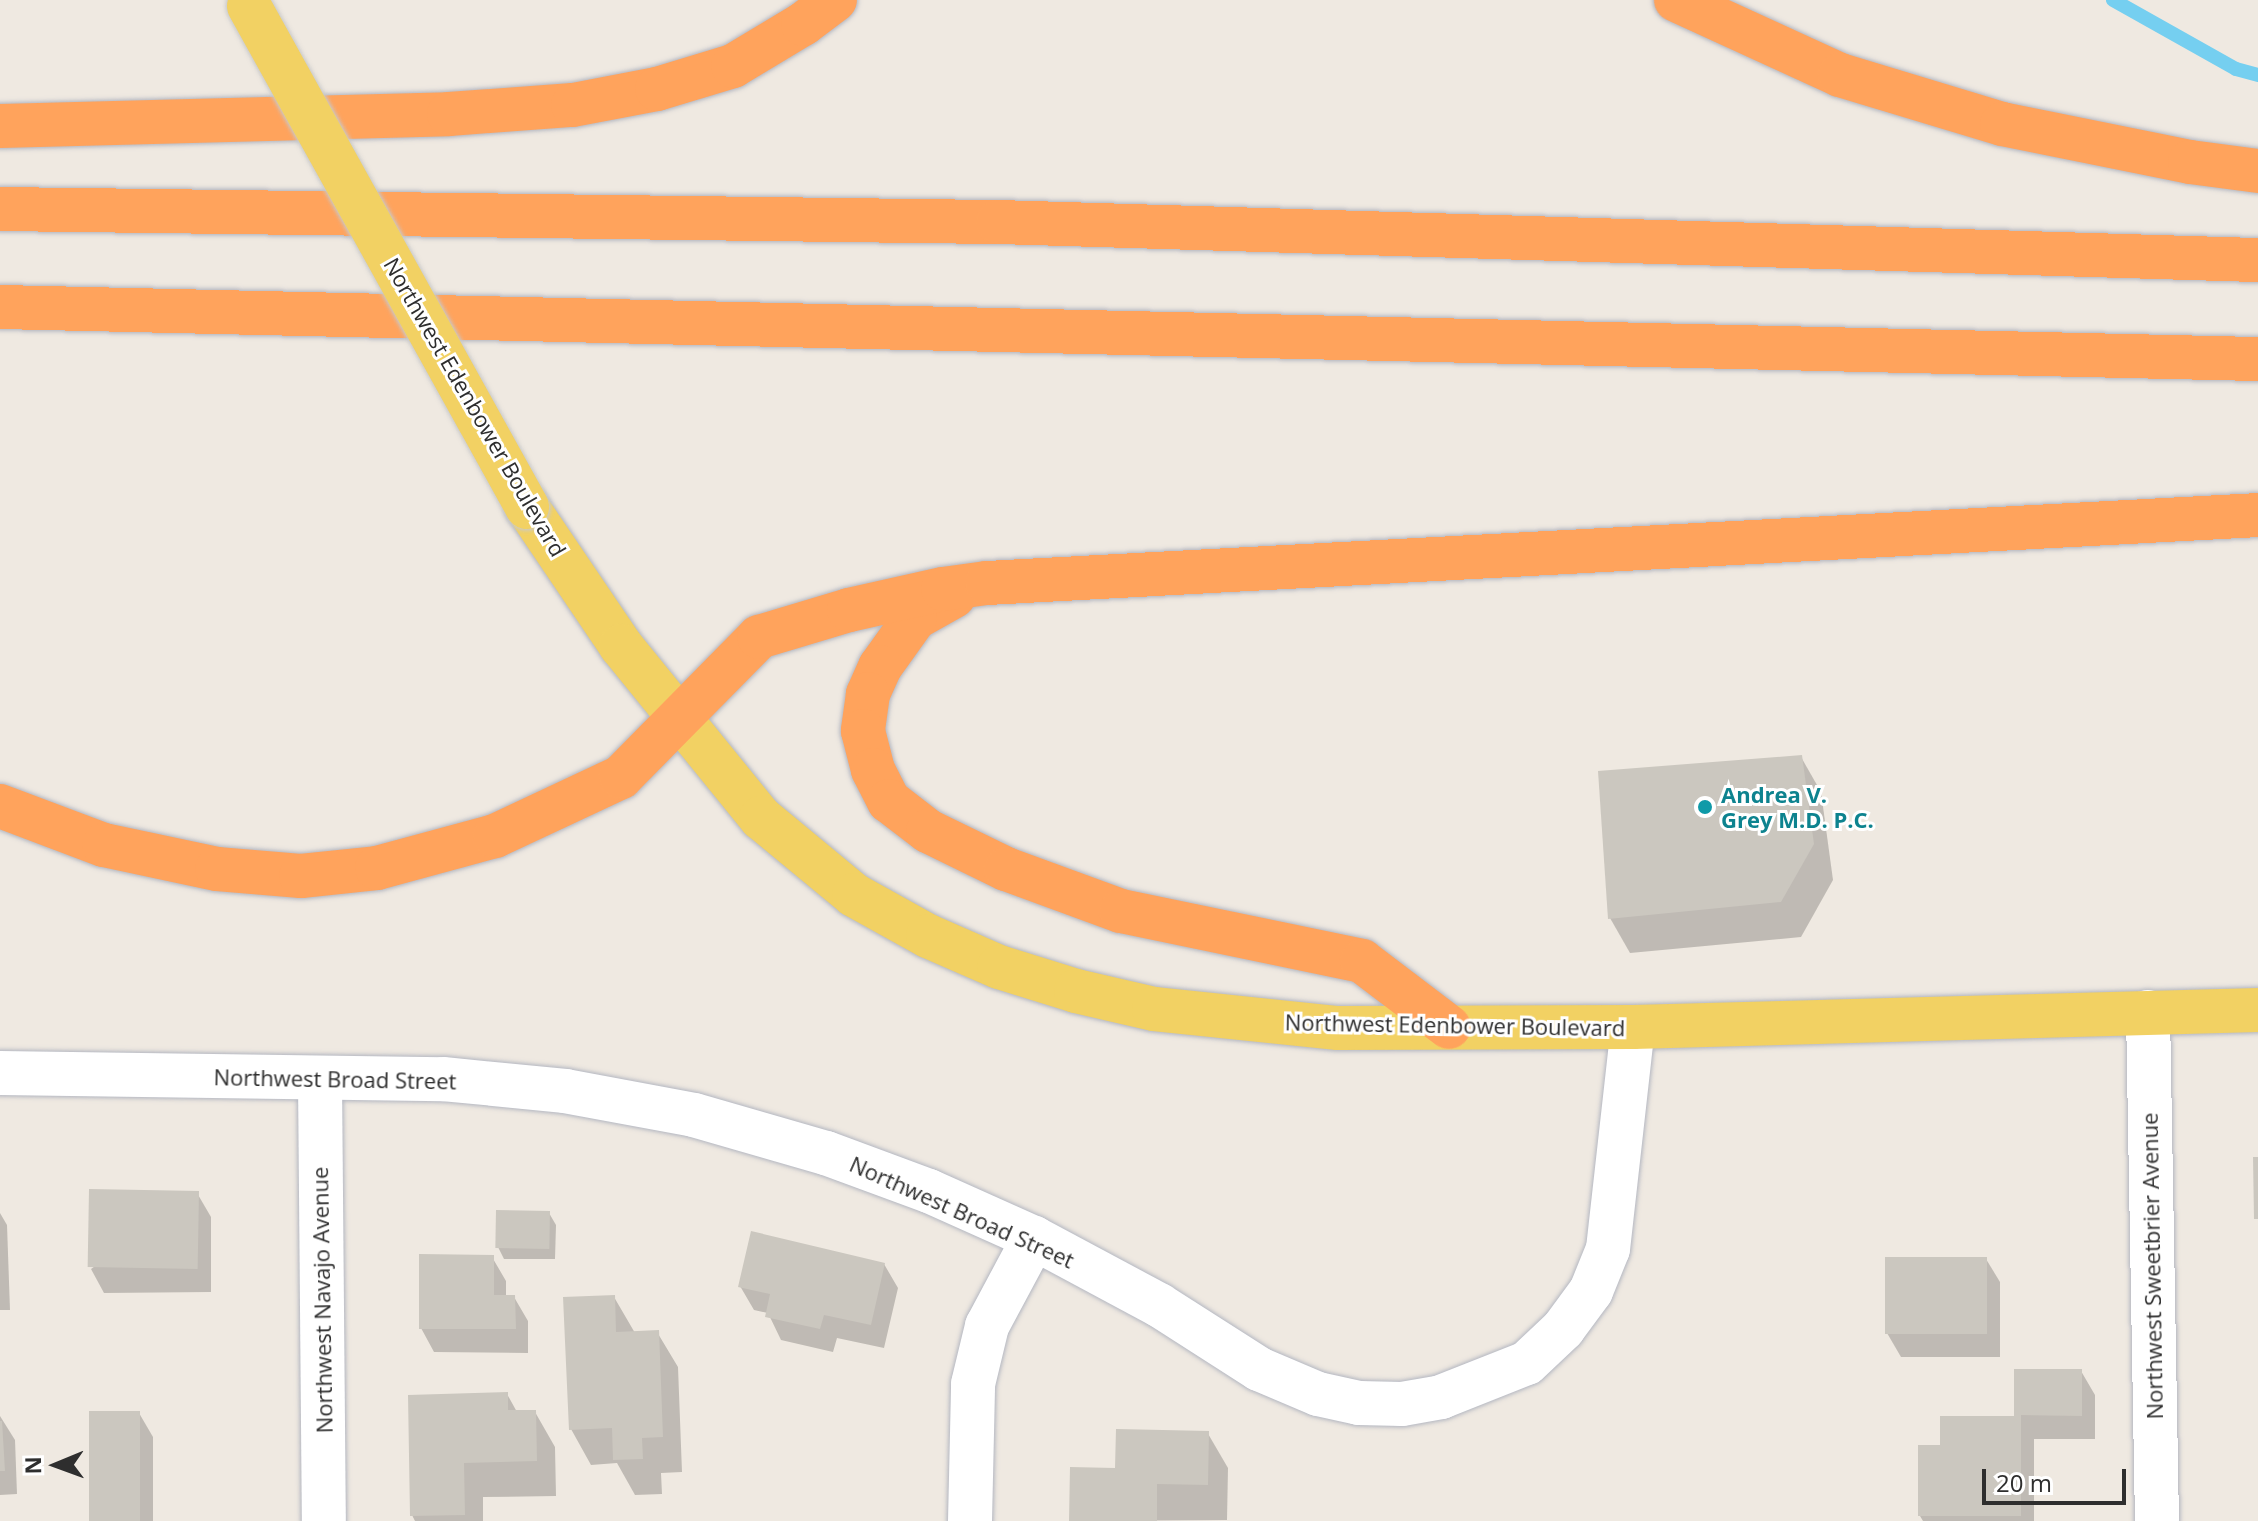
<!DOCTYPE html>
<style>
body{margin:0}
#map{position:relative;width:2258px;height:1521px;overflow:hidden;background:#efe9e1;font-family:"Open Sans",sans-serif}
div>[style]{position:absolute}
[style*='--x']{left:calc(var(--x)*1px);top:calc(var(--y)*1px);width:calc(var(--w)*1px);rotate:calc(var(--a)*1deg)}
.shadow>*{inset:0;background:#0003}
.stream>*{height:14px;margin:-7px;padding:0 7px;transform-origin:7px;border-radius:7px;background:#75cff0}
.building>*{inset:0;background:#cbc7bf;transform-origin:0 0}
.roads{filter:drop-shadow(0 0 2px #b4b7c1) drop-shadow(0 0 2px #b4b7c1)}
.minor>*{height:44px;margin:-22px;padding:0 22px;transform-origin:22px;border-radius:22px;background:#fff}
.major>*{height:44px;margin:-22px;padding:0 22px;transform-origin:22px;border-radius:22px;background:#f2d163}
.highway>*{height:44px;margin:-22px;padding:0 22px;transform-origin:22px;border-radius:22px;background:#ffa35c}
.bridges{filter:drop-shadow(0 0 2px #c9c9c9) drop-shadow(0 0 2px #c9c9c9)}
.major-bridge>*{height:44px;margin:-22px;padding:0 22px;transform-origin:22px;border-radius:22px;background:#f2d163}
.dots>*{width:22px;height:22px;translate:-50% -50%;box-sizing:border-box;border:4px solid #fff;border-radius:50%}
span{translate:-50% -50%;white-space:nowrap;text-align:center;line-height:1.15;-webkit-text-stroke:6px #fff;paint-order:stroke}
.street-label{font-size:22px;color:#2e2e2e}
.culture-label{font-size:22px;color:#0d838f;font-weight:700}
.left{translate:0 -50%;text-align:left}
.north{position:absolute;left:16px;top:1425px;width:80px;height:80px;-webkit-text-stroke:6px #fff;paint-order:stroke;rotate:269deg;font-size:22px;font-weight:700;line-height:32px;text-align:center;color:#2e2e2e}
.north::after{content:'';display:block;margin:auto;width:28px;height:36px;background:#2e2e2e;clip-path:polygon(50% 0,100% 100%,50% 72%,0 100%)}
.scale{position:absolute;left:1982px;top:1469px;width:144px;height:36px;box-sizing:border-box;border:4px solid #2e2e2e;border-top:0;padding-left:10px;font-size:24px;line-height:28px;white-space:nowrap;color:#2e2e2e;-webkit-text-stroke:6px #fff;paint-order:stroke}
</style>
<div id="map">
<div class="shadow">
<div style="clip-path:polygon(1801px 757px,1821px 792px,1833px 880px,1801px 937px,1630px 953px,1610px 918px)"></div>
<div style="clip-path:polygon(197px 1193px,211px 1217px,211px 1292px,104px 1293px,91px 1269px)"></div>
<div style="clip-path:polygon(0 1213px,7px 1225px,10px 1310px,0 1310px)"></div>
<div style="clip-path:polygon(549px 1213px,556px 1225px,555px 1259px,504px 1259px,498px 1247px)"></div>
<div style="clip-path:polygon(492px 1257px,506px 1281px,506px 1297px,514px 1297px,528px 1321px,528px 1353px,434px 1352px,421px 1328px)"></div>
<div style="clip-path:polygon(1986px 1259px,2000px 1282px,2000px 1357px,1901px 1357px,1887px 1333px)"></div>
<div style="clip-path:polygon(884px 1264px,898px 1288px,884px 1348px,837px 1338px,833px 1352px,781px 1340px,768px 1313px,754px 1310px,740px 1286px)"></div>
<div style="clip-path:polygon(614px 1297px,635px 1333px,657px 1332px,678px 1367px,682px 1472px,661px 1473px,662px 1494px,635px 1495px,617px 1463px,591px 1465px,571px 1429px)"></div>
<div style="clip-path:polygon(2081px 1371px,2095px 1395px,2095px 1439px,2034px 1439px,2034px 1521px,1923px 1521px,1920px 1516px,1942px 1447px,2016px 1418px)"></div>
<div style="clip-path:polygon(507px 1394px,517px 1412px,535px 1412px,555px 1447px,556px 1496px,483px 1497px,483px 1521px,415px 1521px,412px 1515px)"></div>
<div style="clip-path:polygon(91px 1413px,139px 1413px,153px 1437px,153px 1521px,92px 1521px)"></div>
<div style="clip-path:polygon(0 1416px,15px 1440px,17px 1494px,0 1495px)"></div>
<div style="clip-path:polygon(1207px 1432px,1228px 1468px,1227px 1520px,1071px 1521px,1117px 1470px)"></div>
</div>
<div class="stream">
<div style="--x:2113;--y:0;--w:141;--a:29.3"></div>
<div style="--x:2236;--y:69;--w:23;--a:15"></div>
</div>
<div class="building">
<div style="clip-path:polygon(1802px 755px,1814px 844px,1781px 902px,1608px 919px,1598px 771px)"></div>
<div style="clip-path:polygon(2253px 1157px,2258px 1157px,2258px 1219px,2254px 1219px)"></div>
<div style="left:199px;top:1191px;width:78px;height:110px;rotate:91deg"></div>
<div style="left:496px;top:1210px;width:54px;height:38px;rotate:1deg"></div>
<div style="clip-path:polygon(751px 1231px,885px 1263px,871px 1325px,824px 1315px,820px 1329px,765px 1317px,770px 1294px,738px 1287px)"></div>
<div style="clip-path:polygon(419px 1254px,494px 1255px,494px 1295px,515px 1295px,516px 1329px,419px 1329px)"></div>
<div style="left:1885px;top:1257px;width:102px;height:77px"></div>
<div style="clip-path:polygon(615px 1295px,616px 1332px,659px 1330px,663px 1437px,642px 1438px,643px 1459px,613px 1460px,612px 1428px,569px 1430px,563px 1297px)"></div>
<div style="clip-path:polygon(2014px 1369px,2082px 1369px,2082px 1416px,2021px 1415px,2021px 1516px,1918px 1516px,1918px 1445px,1940px 1445px,1940px 1416px,2014px 1416px)"></div>
<div style="clip-path:polygon(508px 1392px,508px 1410px,536px 1410px,537px 1461px,464px 1463px,465px 1515px,410px 1516px,408px 1395px)"></div>
<div style="left:89px;top:1411px;width:51px;height:110px"></div>
<div style="clip-path:polygon(0 1421px,2px 1421px,5px 1471px,0 1471px)"></div>
<div style="clip-path:polygon(1116px 1429px,1209px 1431px,1208px 1485px,1157px 1484px,1157px 1521px,1069px 1521px,1070px 1467px,1115px 1468px)"></div>
</div>
<div class="roads">
<div class="minor">
<div style="--x:2148;--y:1012;--w:509;--a:88.99"></div>
<div style="--x:0;--y:1073;--w:443;--a:0.8"></div>
<div style="--x:443;--y:1079;--w:123;--a:5.6"></div>
<div style="--x:565;--y:1091;--w:131;--a:10.5"></div>
<div style="--x:694;--y:1115;--w:137;--a:16.1"></div>
<div style="--x:826;--y:1153;--w:110;--a:20.3"></div>
<div style="--x:929;--y:1191;--w:115;--a:24.1"></div>
<div style="--x:1034;--y:1238;--w:142;--a:28.2"></div>
<div style="--x:1159;--y:1305;--w:119;--a:32.6"></div>
<div style="--x:1259;--y:1369;--w:64;--a:23"></div>
<div style="--x:1318;--y:1394;--w:42;--a:12.4"></div>
<div style="--x:1359;--y:1403;--w:43;--a:1.3"></div>
<div style="--x:1402;--y:1404;--w:40;--a:-10"></div>
<div style="--x:1441;--y:1397;--w:92;--a:-21.6"></div>
<div style="--x:1527;--y:1363;--w:50;--a:-43.4"></div>
<div style="--x:1563;--y:1329;--w:47;--a:-53.6"></div>
<div style="--x:1591;--y:1291;--w:45;--a:-68"></div>
<div style="--x:1608;--y:1249;--w:223;--a:-83.6"></div>
<div style="--x:320;--y:1079;--w:442;--a:89.5"></div>
<div style="--x:970;--y:1521;--w:137;--a:-88.7"></div>
<div style="--x:973;--y:1384;--w:60;--a:-76.4"></div>
<div style="--x:987;--y:1326;--w:100;--a:-61.9"></div>
</div>
<div class="major">
<div style="--x:527;--y:507;--w:168;--a:55.9"></div>
<div style="--x:621;--y:646;--w:222;--a:50.9"></div>
<div style="--x:761;--y:818;--w:121;--a:39.6"></div>
<div style="--x:854;--y:895;--w:85;--a:29"></div>
<div style="--x:928;--y:936;--w:77;--a:23.6"></div>
<div style="--x:999;--y:967;--w:81;--a:17.3"></div>
<div style="--x:1076;--y:991;--w:80;--a:13"></div>
<div style="--x:1154;--y:1009;--w:185;--a:5.9"></div>
<div style="--x:1338;--y:1028;--w:295;--a:-0.2"></div>
<div style="--x:1633;--y:1027;--w:625;--a:-1.56"></div>
</div>
<div class="highway">
<div style="--x:1676;--y:0;--w:180;--a:24.6"></div>
<div style="--x:1840;--y:75;--w:169;--a:16.8"></div>
<div style="--x:2002;--y:124;--w:192;--a:11.4"></div>
<div style="--x:2190;--y:162;--w:69;--a:7.5"></div>
<div style="--x:0;--y:126;--w:449;--a:-1.5"></div>
<div style="--x:449;--y:114;--w:124;--a:-4.2"></div>
<div style="--x:573;--y:105;--w:86;--a:-10.8"></div>
<div style="--x:657;--y:89;--w:79;--a:-16.8"></div>
<div style="--x:733;--y:66;--w:82;--a:-31"></div>
<div style="--x:803;--y:24;--w:40;--a:-37"></div>
<div style="--x:0;--y:209;--w:998;--a:0.75"></div>
<div style="--x:998;--y:222;--w:1261;--a:1.73"></div>
<div style="--x:0;--y:307;--w:2259;--a:1.32"></div>
<div style="--x:954;--y:596;--w:45;--a:150.6"></div>
<div style="--x:915;--y:618;--w:60;--a:125.5"></div>
<div style="--x:880;--y:667;--w:30;--a:114"></div>
<div style="--x:868;--y:694;--w:37;--a:98"></div>
<div style="--x:863;--y:731;--w:40;--a:75.6"></div>
<div style="--x:873;--y:770;--w:35;--a:63"></div>
<div style="--x:889;--y:801;--w:49;--a:37.6"></div>
<div style="--x:928;--y:831;--w:87;--a:26"></div>
<div style="--x:1006;--y:869;--w:122;--a:20.1"></div>
<div style="--x:1121;--y:911;--w:246;--a:11.7"></div>
<div style="--x:1362;--y:961;--w:109;--a:37.2"></div>
<div style="--x:0;--y:806;--w:111;--a:20.6"></div>
<div style="--x:104;--y:845;--w:116;--a:12"></div>
<div style="--x:217;--y:869;--w:84;--a:4.8"></div>
<div style="--x:301;--y:876;--w:76;--a:-6"></div>
<div style="--x:377;--y:868;--w:122;--a:-15.2"></div>
<div style="--x:495;--y:836;--w:139;--a:-25.1"></div>
<div style="--x:621;--y:777;--w:197;--a:-45.4"></div>
<div style="--x:759;--y:637;--w:94;--a:-16.7"></div>
<div style="--x:849;--y:610;--w:96;--a:-12.6"></div>
<div style="--x:943;--y:589;--w:44;--a:-7.8"></div>
<div style="--x:987;--y:583;--w:1273;--a:-3.06"></div>
</div>
</div>
<div class="bridges">
<div class="major-bridge">
<div style="--x:249;--y:6;--w:573;--a:60.97"></div>
</div>
</div>
<div class="dots">
<div style="left:1705px;top:807px;background:#0f9aa8"></div>
</div>
<div class="street-label">
<span style="left:475px;top:407px;rotate:60deg">Northwest Edenbower Boulevard</span>
<span style="left:1455px;top:1025px;rotate:1deg">Northwest Edenbower Boulevard</span>
<span style="left:335px;top:1079px;rotate:1deg">Northwest Broad Street</span>
<span style="left:962px;top:1212px;rotate:24deg">Northwest Broad Street</span>
<span style="left:2152px;top:1266px;rotate:-91deg">Northwest Sweetbrier Avenue</span>
<span style="left:322px;top:1300px;rotate:-91deg">Northwest Navajo Avenue</span>
</div>
<div class="culture-label">
<span class="left" style="left:1721px;top:807px">Andrea V.<br>Grey M.D. P.C.</span>
</div>
<div class="north">N</div>
<div class="scale">20 m</div>
</div>
